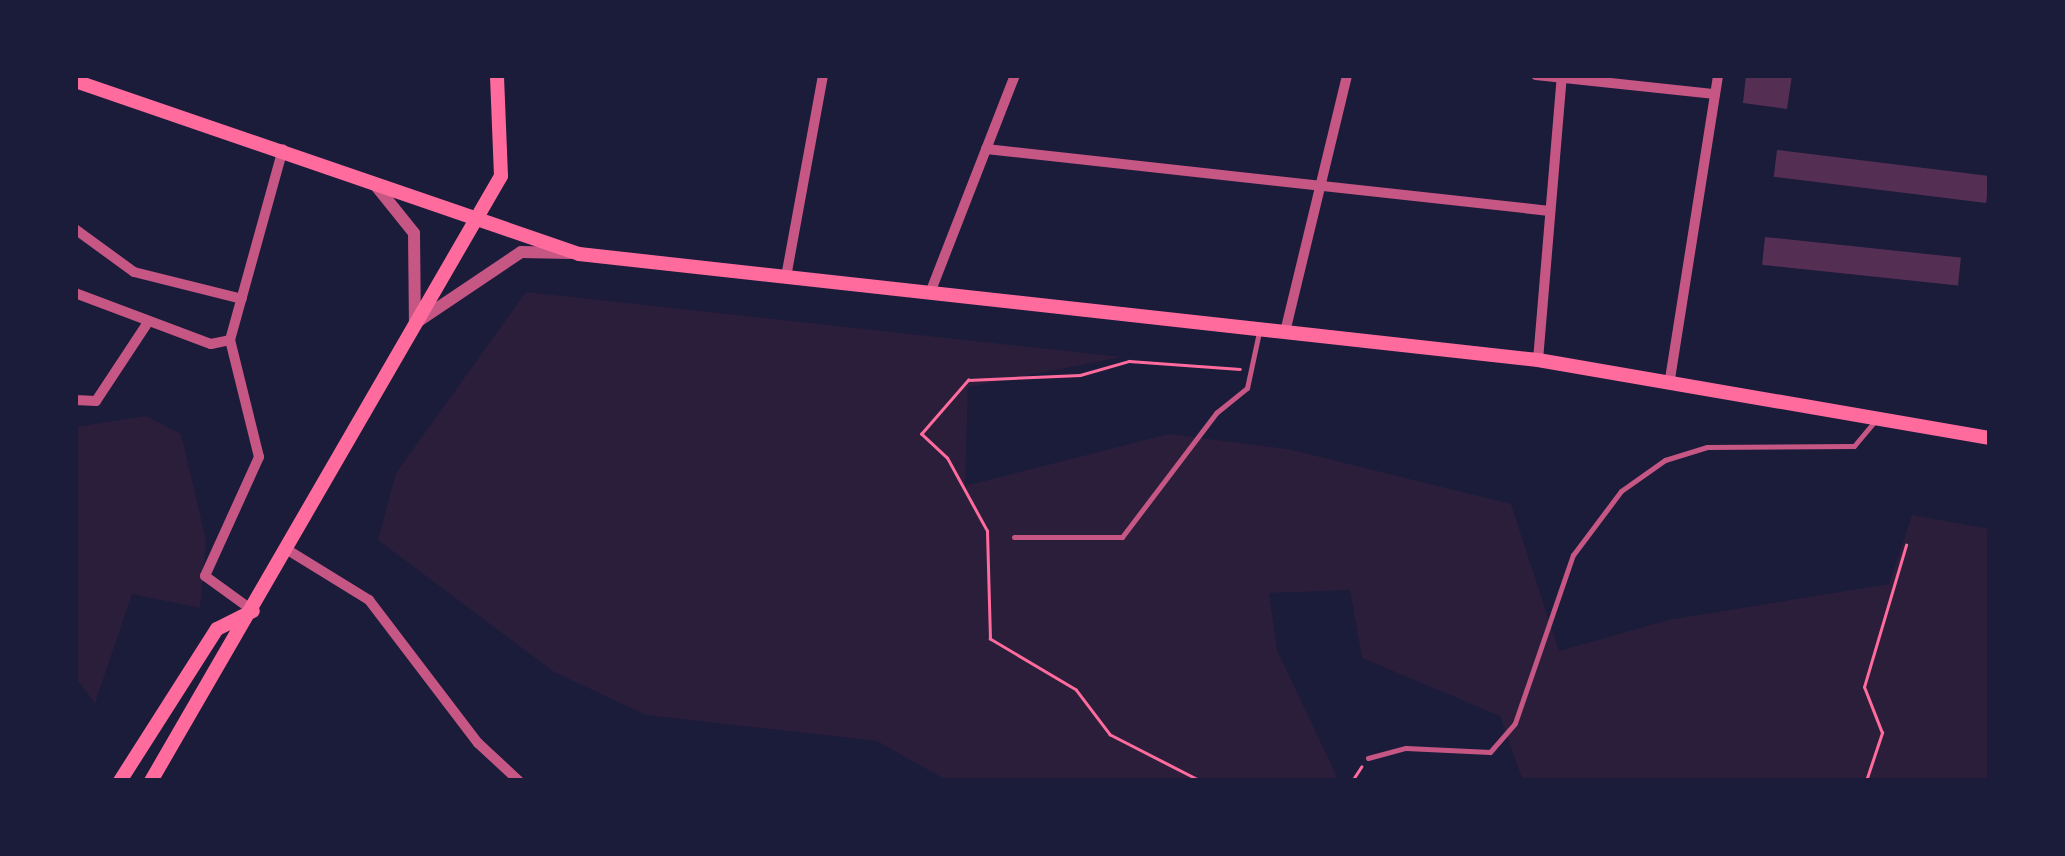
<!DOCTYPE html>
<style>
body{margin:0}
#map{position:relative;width:2065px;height:856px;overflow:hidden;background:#1b1b3a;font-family:Literata,serif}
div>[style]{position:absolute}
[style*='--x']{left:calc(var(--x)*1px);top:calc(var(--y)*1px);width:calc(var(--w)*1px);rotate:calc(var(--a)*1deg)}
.green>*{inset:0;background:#2a1e3b}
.building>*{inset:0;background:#542f53;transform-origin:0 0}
.path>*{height:2.5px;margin:-1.25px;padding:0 1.25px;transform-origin:1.25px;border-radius:1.25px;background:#ff6b9d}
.service>*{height:5px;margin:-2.5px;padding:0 2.5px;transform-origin:2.5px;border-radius:2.5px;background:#c65784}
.minor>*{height:10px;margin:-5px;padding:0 5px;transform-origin:5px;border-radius:5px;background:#c65784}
.tertiary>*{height:12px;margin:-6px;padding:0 6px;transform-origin:6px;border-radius:6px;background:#c65784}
.secondary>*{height:14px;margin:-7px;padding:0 7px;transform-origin:7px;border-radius:7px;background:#ff6b9d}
span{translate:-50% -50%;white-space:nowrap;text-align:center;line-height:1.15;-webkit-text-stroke:10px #1b1b3a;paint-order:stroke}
.frame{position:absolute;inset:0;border:78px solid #1b1b3a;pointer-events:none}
</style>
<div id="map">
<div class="green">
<div style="clip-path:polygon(526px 292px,1122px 357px,968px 387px,965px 486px,1169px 434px,1288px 449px,1511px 504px,1559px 651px,1668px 620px,1889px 584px,1912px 515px,1990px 529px,1990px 781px,1523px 781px,1500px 716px,1362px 658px,1350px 590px,1269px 593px,1277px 650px,1339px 781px,948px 781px,877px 741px,646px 715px,554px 672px,378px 540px,396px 473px)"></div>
<div style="clip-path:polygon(146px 416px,181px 434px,206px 540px,200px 608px,132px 594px,95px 703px,75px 677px,75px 427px)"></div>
</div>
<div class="building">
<div style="clip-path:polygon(1746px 75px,1792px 75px,1787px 109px,1743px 103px)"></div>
<div style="left:1777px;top:150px;width:214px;height:27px;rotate:7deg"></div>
<div style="left:1765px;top:237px;width:197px;height:28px;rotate:6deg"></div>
</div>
<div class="path">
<div style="--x:1200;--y:781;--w:101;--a:-152.9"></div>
<div style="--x:1110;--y:735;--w:56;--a:-127.1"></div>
<div style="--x:1076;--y:690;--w:100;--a:-149.3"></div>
<div style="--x:990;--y:639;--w:108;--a:-91.6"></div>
<div style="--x:987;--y:531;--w:83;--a:-118.7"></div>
<div style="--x:947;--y:458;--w:35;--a:-137"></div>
<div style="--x:921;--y:434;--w:72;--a:-49"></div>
<div style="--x:968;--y:380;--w:112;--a:-2.6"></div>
<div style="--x:1080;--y:375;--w:51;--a:-15.9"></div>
<div style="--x:1129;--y:361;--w:111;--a:4.1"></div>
<div style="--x:1352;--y:781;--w:17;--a:-57"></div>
<div style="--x:1866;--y:781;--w:51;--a:-71.6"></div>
<div style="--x:1882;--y:733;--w:49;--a:-111.4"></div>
<div style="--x:1864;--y:687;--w:148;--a:-73.5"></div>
</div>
<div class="service">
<div style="--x:1014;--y:537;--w:108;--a:0"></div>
<div style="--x:1122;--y:537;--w:156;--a:-52.8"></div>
<div style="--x:1216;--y:413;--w:40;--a:-39"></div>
<div style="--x:1247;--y:388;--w:57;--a:-77.9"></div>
<div style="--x:1368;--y:758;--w:39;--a:-15"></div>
<div style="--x:1406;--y:748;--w:84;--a:2.7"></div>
<div style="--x:1490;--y:752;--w:38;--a:-49"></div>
<div style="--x:1515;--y:723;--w:178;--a:-71"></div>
<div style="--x:1573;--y:555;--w:80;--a:-53.1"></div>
<div style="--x:1621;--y:491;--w:54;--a:-35.2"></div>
<div style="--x:1665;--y:460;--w:44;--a:-17.2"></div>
<div style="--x:1707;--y:447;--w:147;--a:-0.4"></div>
<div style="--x:1854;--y:446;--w:34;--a:-50"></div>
</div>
<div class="minor">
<div style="--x:1536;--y:75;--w:180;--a:6.1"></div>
<div style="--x:986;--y:149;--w:567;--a:6.27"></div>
<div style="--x:75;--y:229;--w:73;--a:36.1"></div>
<div style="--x:134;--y:272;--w:111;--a:14"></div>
<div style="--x:786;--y:277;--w:205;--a:-79.6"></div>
<div style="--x:75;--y:293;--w:145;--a:20.6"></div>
<div style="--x:211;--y:344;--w:19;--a:-12"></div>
<div style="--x:930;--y:293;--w:234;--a:-68.7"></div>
<div style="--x:1285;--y:332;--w:264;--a:-76.4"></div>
<div style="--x:1538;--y:360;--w:286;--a:-85.2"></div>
<div style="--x:1670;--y:379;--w:308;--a:-81"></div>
<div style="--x:75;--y:400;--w:21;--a:3"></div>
<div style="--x:96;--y:401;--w:95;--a:-56.6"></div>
<div style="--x:291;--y:552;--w:92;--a:31.6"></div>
<div style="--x:369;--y:600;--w:180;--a:52.7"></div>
<div style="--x:478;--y:743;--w:56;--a:42.8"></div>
<div style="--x:252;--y:610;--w:58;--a:-144.1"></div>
<div style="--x:205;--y:576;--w:131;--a:-65.6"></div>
<div style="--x:259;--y:457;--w:121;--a:-103.9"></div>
<div style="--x:230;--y:340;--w:198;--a:-74.5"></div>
</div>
<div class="tertiary">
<div style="--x:377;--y:187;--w:59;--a:51.2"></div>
<div style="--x:414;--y:233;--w:91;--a:89.4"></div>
<div style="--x:417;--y:322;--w:125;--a:-33.9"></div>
<div style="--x:521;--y:252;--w:49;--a:1.2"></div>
</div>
<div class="secondary">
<div style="--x:75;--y:81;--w:533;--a:18.94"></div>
<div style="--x:579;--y:254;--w:965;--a:6.31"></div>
<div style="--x:1538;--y:360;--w:459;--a:9.8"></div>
<div style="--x:120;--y:781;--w:180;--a:-57.5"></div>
<div style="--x:217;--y:629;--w:40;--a:-26.6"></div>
<div style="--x:151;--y:781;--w:699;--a:-59.95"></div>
<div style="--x:501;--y:176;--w:101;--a:-92.3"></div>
</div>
<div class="frame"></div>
</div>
